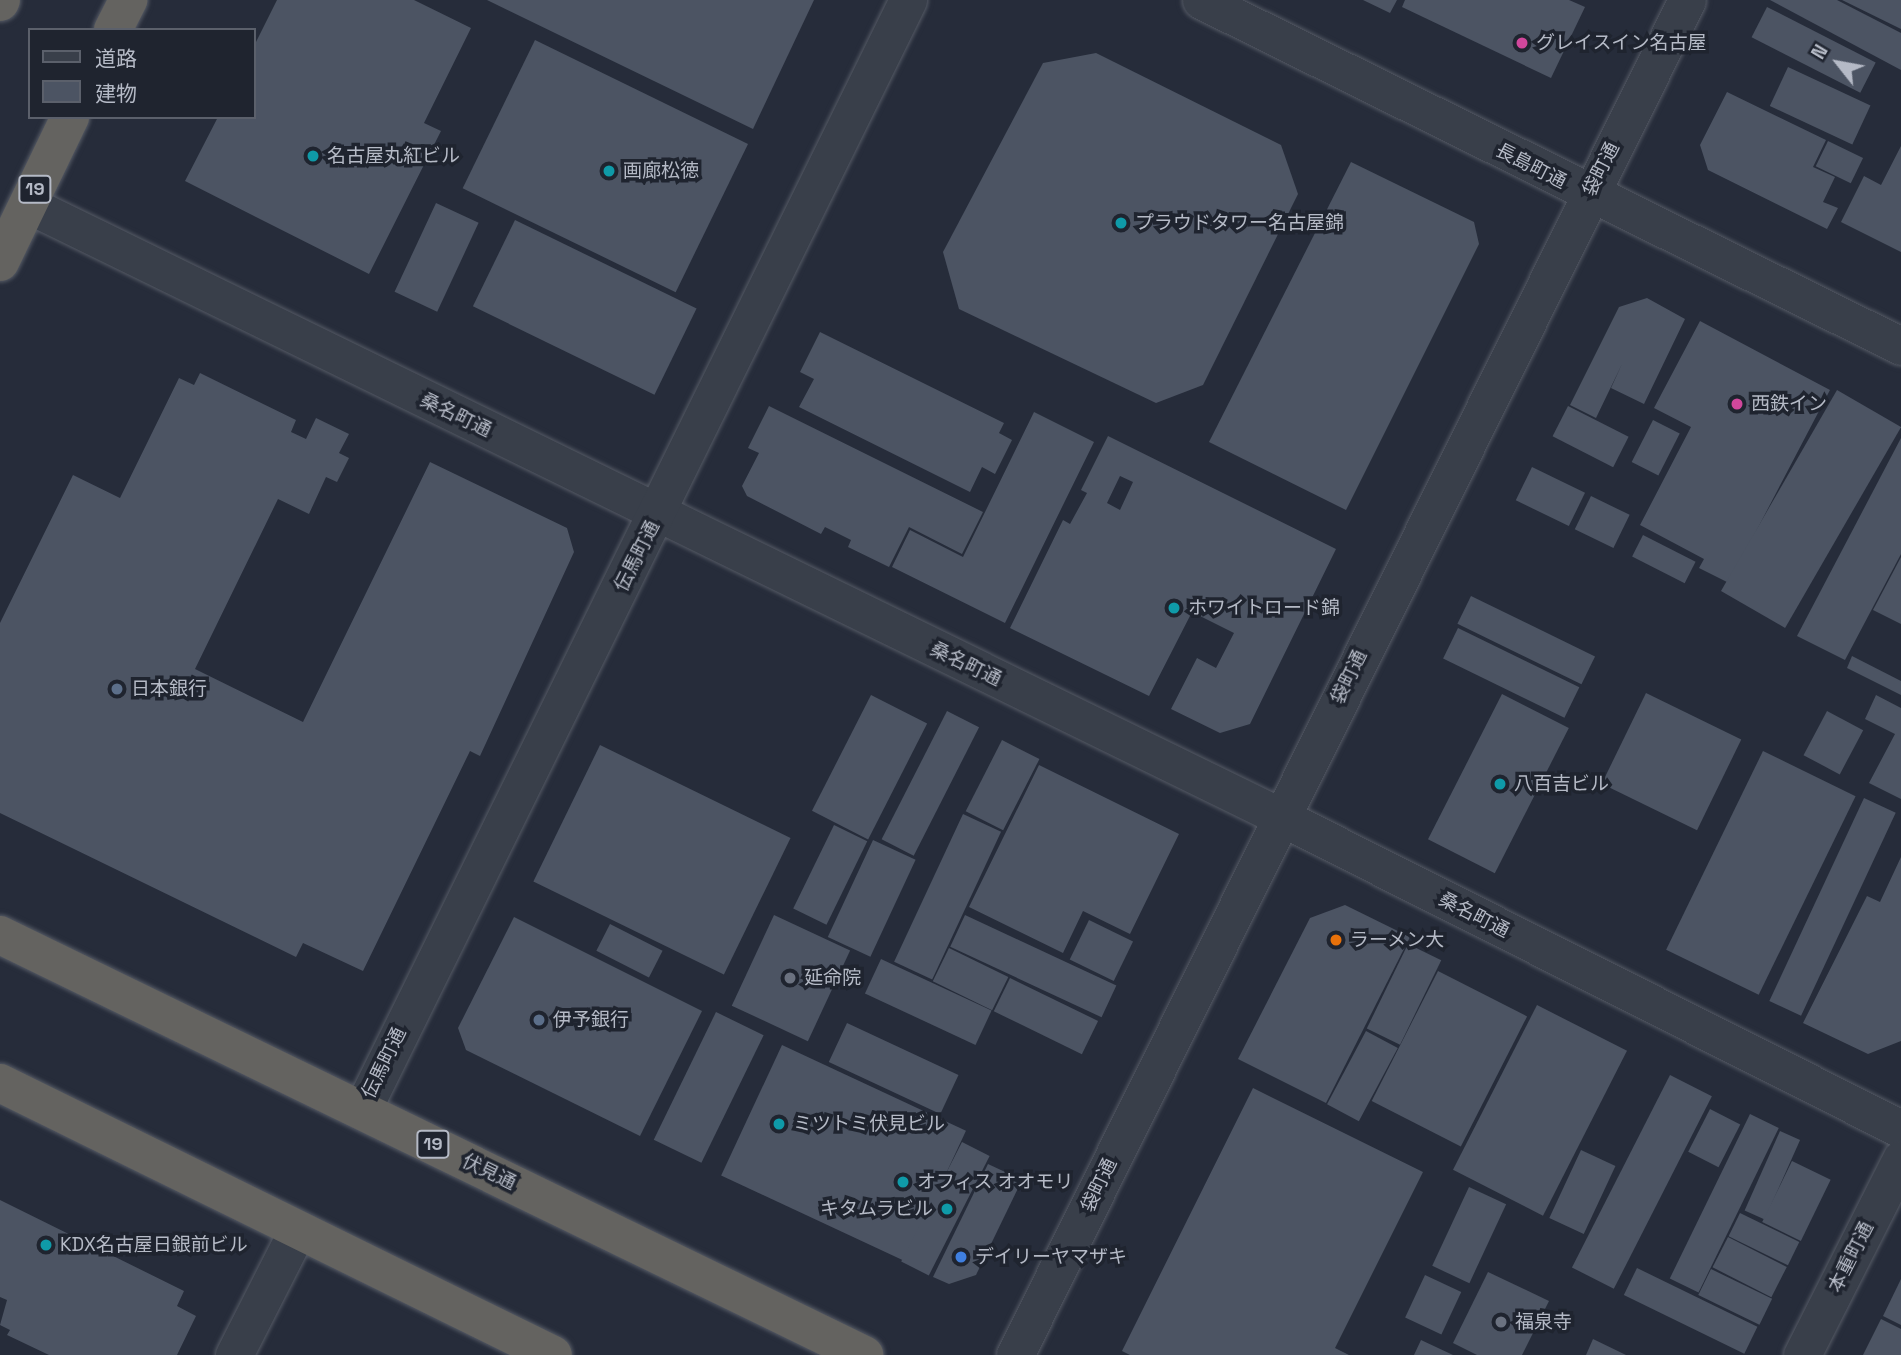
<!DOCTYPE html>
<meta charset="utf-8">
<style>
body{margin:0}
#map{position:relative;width:1901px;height:1355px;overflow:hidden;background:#262c3a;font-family:"Space Grotesk","Noto Sans JP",sans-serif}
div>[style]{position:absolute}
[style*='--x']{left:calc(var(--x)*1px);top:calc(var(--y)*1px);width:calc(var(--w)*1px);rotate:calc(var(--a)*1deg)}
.building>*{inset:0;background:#4c5463;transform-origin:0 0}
.roads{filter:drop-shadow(0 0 2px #555a65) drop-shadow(0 0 2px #555a65)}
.minor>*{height:37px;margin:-18.5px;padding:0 18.5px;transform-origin:18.5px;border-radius:18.5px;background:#393f4a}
.trunk>*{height:38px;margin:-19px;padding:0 19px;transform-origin:19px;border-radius:19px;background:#646360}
.dots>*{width:19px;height:19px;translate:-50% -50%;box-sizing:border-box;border:4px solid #1f242f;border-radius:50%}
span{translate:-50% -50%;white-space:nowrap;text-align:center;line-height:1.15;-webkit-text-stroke:7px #1f242f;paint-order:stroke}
.shield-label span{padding:2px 5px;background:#1f242f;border:2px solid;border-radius:5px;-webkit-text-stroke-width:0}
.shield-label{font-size:18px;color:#b5bac6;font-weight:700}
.poi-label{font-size:19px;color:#b5bac6}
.left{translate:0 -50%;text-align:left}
.right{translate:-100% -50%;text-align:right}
.street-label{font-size:19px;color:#b5bac6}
.legend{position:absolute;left:28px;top:28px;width:228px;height:91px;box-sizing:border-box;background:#1f242f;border:2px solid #5b606b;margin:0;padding:9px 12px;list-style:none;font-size:21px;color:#b5bac6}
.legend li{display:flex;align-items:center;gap:14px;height:35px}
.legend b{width:35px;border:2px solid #5b606b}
.north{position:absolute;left:1803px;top:28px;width:70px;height:70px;-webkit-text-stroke:5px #1f242f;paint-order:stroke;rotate:301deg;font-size:19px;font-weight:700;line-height:28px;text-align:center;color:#b5bac6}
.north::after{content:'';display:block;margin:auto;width:24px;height:32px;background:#b5bac6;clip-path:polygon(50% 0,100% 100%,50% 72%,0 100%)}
</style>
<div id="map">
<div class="building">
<div style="clip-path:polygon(277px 0,414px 0,471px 28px,424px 123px,441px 131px,369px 274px,185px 181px,218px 117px,254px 117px,254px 46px)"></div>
<div style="clip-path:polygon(487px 0,814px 0,753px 129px)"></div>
<div style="clip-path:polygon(1363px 0,1397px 0,1390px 13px)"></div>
<div style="clip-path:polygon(1405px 0,1569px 0,1585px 7px,1551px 78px,1402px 7px)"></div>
<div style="clip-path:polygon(1770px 0,1837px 0,1901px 33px,1901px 70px)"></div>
<div style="clip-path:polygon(1842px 0,1901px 0,1901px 29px)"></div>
<div style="left:1767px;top:7px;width:122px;height:34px;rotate:27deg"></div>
<div style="left:535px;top:40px;width:237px;height:165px;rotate:26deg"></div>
<div style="clip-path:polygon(1096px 53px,1281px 145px,1298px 194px,1203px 385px,1156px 403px,959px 309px,943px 252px,1043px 63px)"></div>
<div style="left:1788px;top:67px;width:91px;height:43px;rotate:25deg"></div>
<div style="clip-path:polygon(1727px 92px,1826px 140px,1813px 167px,1835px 177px,1823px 202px,1838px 208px,1827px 229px,1708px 170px,1700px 145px)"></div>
<div style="left:1828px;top:141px;width:39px;height:28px;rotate:26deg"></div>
<div style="clip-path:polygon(1901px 146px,1901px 252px,1841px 222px,1864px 176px,1881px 185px)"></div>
<div style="clip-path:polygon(1351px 162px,1474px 222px,1479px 244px,1346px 510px,1209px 442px)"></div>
<div style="left:436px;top:203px;width:47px;height:98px;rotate:25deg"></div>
<div style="left:515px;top:220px;width:202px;height:96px;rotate:26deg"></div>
<div style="clip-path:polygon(1647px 298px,1685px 319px,1644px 404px,1611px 388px,1622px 364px,1596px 418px,1570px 405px,1619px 307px)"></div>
<div style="clip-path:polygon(1700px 321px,1830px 390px,1729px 583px,1699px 568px,1704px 559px,1640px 525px,1691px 427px,1654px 408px)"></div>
<div style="clip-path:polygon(820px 332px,1004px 423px,999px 433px,1012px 440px,995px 474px,982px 467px,970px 492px,799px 407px,814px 379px,800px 372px)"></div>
<div style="clip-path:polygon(200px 373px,296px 420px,291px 432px,306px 439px,316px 418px,349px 434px,339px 453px,349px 458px,337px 482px,326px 477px,309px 514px,278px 499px,195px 669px,303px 722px,430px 462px,567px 528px,574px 552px,480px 756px,470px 751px,363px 971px,303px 943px,296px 957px,0 813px,0 623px,73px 475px,120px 498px,179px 378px,194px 385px)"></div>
<div style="left:1837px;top:390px;width:74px;height:232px;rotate:30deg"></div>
<div style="clip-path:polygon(769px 406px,983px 512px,962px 554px,909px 527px,889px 567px,848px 547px,851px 540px,825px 527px,821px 534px,747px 496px,742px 486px,759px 453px,748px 448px)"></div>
<div style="left:1568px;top:406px;width:68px;height:34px;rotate:27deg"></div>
<div style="clip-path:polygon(1034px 412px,1094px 442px,1005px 623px,892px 567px,910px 530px,963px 557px)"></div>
<div style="left:1653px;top:420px;width:30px;height:47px;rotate:27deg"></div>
<div style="clip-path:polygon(evenodd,1108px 436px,1336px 549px,1250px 724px,1220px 733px,1171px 709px,1197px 658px,1216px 668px,1234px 633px,1192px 612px,1149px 696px,1010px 628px,1063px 520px,1070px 524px,1087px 493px,1081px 490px,1108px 436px,1120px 476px,1133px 482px,1120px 510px,1107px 503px,1120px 476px)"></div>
<div style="clip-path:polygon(1901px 438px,1901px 554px,1845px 660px,1797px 636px)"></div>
<div style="left:1532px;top:467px;width:59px;height:37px;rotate:26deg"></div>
<div style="left:1591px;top:496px;width:43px;height:37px;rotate:26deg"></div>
<div style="left:1643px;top:535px;width:59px;height:24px;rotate:27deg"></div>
<div style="clip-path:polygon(1901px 557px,1901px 624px,1873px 610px)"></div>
<div style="left:1471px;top:596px;width:138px;height:31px;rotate:26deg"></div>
<div style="left:1458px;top:628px;width:135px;height:34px;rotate:26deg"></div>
<div style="clip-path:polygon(1852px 656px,1901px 681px,1901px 695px,1847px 668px)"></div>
<div style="left:1646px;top:693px;width:106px;height:101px;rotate:26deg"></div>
<div style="left:1502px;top:694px;width:75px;height:163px;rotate:27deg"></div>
<div style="left:871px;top:695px;width:63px;height:130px;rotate:27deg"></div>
<div style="clip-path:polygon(1876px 695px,1901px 708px,1901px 799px,1869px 783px,1895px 734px,1865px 719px)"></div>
<div style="left:947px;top:711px;width:36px;height:144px;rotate:27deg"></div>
<div style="left:1827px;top:711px;width:41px;height:50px;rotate:28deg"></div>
<div style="left:1002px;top:740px;width:42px;height:80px;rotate:27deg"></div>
<div style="left:600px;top:745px;width:212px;height:152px;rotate:26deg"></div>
<div style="left:1763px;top:751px;width:103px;height:221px;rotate:26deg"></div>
<div style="clip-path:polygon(1039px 765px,1179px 834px,1130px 934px,1083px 911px,1063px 953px,969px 907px)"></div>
<div style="left:1864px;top:798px;width:35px;height:224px;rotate:25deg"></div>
<div style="left:963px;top:814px;width:42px;height:163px;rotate:25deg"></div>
<div style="left:834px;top:825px;width:37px;height:93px;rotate:26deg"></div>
<div style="left:873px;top:840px;width:47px;height:107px;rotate:25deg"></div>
<div style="clip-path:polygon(1901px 857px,1901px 1041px,1868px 1054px,1803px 1023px,1867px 896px,1880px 902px)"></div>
<div style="clip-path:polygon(1345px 905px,1410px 937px,1326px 1103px,1238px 1059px,1310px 918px)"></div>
<div style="left:774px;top:915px;width:84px;height:100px;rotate:25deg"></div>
<div style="left:965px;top:915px;width:167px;height:35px;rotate:25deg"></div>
<div style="clip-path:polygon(514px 917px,702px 1011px,640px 1136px,466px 1050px,458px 1028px)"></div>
<div style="left:1089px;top:920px;width:49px;height:44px;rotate:26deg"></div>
<div style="left:610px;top:924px;width:59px;height:30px;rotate:27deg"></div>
<div style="left:1408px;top:944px;width:37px;height:94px;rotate:26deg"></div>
<div style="left:949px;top:948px;width:66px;height:37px;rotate:26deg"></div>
<div style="left:881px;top:959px;width:122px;height:38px;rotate:25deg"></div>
<div style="left:1438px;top:971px;width:100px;height:146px;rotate:27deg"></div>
<div style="left:1010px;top:978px;width:98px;height:37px;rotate:26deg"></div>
<div style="left:1537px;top:1005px;width:101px;height:185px;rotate:27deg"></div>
<div style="left:716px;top:1012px;width:53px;height:142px;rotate:26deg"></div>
<div style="left:847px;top:1023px;width:123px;height:43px;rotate:25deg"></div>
<div style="left:1366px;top:1031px;width:36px;height:83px;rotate:28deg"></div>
<div style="left:782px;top:1045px;width:203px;height:144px;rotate:25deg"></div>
<div style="left:1670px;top:1075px;width:47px;height:216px;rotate:27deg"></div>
<div style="clip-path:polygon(1253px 1088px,1423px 1172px,1335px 1348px,1349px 1355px,1130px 1355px,1122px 1351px)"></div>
<div style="left:1710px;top:1109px;width:34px;height:48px;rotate:27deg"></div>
<div style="left:1750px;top:1114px;width:32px;height:183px;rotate:26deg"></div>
<div style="left:1780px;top:1131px;width:22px;height:87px;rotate:24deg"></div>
<div style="left:962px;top:1142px;width:31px;height:134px;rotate:27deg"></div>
<div style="left:1581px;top:1150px;width:38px;height:75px;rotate:25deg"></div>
<div style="left:1792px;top:1161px;width:43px;height:68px;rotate:26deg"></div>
<div style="clip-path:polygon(988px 1164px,1022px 1180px,976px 1275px,949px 1284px,933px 1277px)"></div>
<div style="left:1469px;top:1187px;width:41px;height:87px;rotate:25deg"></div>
<div style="clip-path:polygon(0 1200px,184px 1291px,177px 1306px,196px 1316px,177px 1355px,49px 1355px,7px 1335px,10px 1330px,0 1325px,7px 1300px,0 1297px)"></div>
<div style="left:1740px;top:1213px;width:66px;height:26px;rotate:26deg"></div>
<div style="left:1728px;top:1237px;width:66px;height:34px;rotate:27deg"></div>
<div style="left:1637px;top:1268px;width:134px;height:30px;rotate:26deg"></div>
<div style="left:1711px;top:1269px;width:68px;height:29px;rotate:26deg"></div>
<div style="clip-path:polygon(1488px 1272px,1549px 1301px,1522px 1355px,1477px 1355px,1453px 1343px)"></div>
<div style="left:1425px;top:1275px;width:40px;height:47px;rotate:25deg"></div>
<div style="clip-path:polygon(1901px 1279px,1901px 1325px,1883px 1316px)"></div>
<div style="clip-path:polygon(1881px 1319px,1901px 1329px,1901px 1355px,1863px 1355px)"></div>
<div style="clip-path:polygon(1593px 1339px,1626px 1355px,1586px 1355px)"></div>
<div style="clip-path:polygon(1421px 1340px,1453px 1355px,1414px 1355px)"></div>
</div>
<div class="roads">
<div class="minor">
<div style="--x:1201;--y:0;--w:781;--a:26.3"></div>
<div style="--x:27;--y:204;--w:1396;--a:26.05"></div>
<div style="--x:1281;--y:817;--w:694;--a:26.71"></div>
<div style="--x:362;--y:1110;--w:1237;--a:-63.81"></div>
<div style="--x:234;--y:1355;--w:139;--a:-63.1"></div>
<div style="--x:1015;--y:1355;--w:1512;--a:-63.62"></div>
<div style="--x:1802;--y:1355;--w:220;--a:-63.2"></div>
</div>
<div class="trunk">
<div style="--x:0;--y:2;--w:2;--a:-63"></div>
<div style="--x:113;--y:30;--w:34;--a:-63"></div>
<div style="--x:0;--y:262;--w:161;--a:-64.2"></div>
<div style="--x:0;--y:935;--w:961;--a:25.92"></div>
<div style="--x:0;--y:1083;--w:616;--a:26.19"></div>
</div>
</div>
<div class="dots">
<div style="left:1522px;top:43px;background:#d1479c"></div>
<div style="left:313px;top:156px;background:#0f9aa8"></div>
<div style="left:609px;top:171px;background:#0f9aa8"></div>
<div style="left:1121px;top:223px;background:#0f9aa8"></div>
<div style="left:1737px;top:404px;background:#d1479c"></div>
<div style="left:1174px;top:608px;background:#0f9aa8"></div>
<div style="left:117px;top:689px;background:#5c6f8a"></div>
<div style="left:1500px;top:784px;background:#0f9aa8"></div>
<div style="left:1336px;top:940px;background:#e8710a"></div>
<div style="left:790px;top:978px;background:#6b7280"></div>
<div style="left:539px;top:1020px;background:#5c6f8a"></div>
<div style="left:779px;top:1124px;background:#0f9aa8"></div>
<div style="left:903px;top:1182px;background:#0f9aa8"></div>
<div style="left:947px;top:1209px;background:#0f9aa8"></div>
<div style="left:46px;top:1245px;background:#0f9aa8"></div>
<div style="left:961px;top:1257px;background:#3f7fe0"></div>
<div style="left:1501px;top:1322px;background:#6b7280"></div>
</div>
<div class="shield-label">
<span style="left:35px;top:189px">19</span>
<span style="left:433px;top:1144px">19</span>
</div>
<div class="poi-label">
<span class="left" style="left:1536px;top:43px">グレイスイン名古屋</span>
<span class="left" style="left:327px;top:156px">名古屋丸紅ビル</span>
<span class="left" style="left:623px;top:171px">画廊松徳</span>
<span class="left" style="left:1135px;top:223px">プラウドタワー名古屋錦</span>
<span class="left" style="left:1751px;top:404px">西鉄イン</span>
<span class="left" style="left:1188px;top:608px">ホワイトロード錦</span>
<span class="left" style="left:131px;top:689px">日本銀行</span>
<span class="left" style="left:1514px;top:784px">八百吉ビル</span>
<span class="left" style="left:1350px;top:940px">ラーメン大</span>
<span class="left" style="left:804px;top:978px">延命院</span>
<span class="left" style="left:553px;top:1020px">伊予銀行</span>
<span class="left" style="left:793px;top:1124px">ミツトミ伏見ビル</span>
<span class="left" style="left:917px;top:1182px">オフィス オオモリ</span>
<span class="right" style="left:933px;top:1209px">キタムラビル</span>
<span class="left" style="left:60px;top:1245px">KDX名古屋日銀前ビル</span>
<span class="left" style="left:975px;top:1257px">デイリーヤマザキ</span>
<span class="left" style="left:1515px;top:1322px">福泉寺</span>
</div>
<div class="street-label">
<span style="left:1531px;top:166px;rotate:27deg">長島町通</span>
<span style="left:1601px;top:169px;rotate:-63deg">袋町通</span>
<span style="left:456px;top:415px;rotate:26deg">桑名町通</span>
<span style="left:637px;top:556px;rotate:-63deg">伝馬町通</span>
<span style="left:966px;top:664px;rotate:26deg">桑名町通</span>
<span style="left:1349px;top:677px;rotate:-64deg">袋町通</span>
<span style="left:1474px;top:915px;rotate:27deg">桑名町通</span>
<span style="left:384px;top:1063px;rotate:-64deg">伝馬町通</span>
<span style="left:489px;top:1172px;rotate:26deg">伏見通</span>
<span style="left:1099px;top:1185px;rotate:-64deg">袋町通</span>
<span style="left:1851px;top:1257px;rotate:-63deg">本重町通</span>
</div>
<ul class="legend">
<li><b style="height:9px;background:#393f4a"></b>道路</li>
<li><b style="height:19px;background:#4c5463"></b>建物</li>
</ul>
<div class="north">N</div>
</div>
